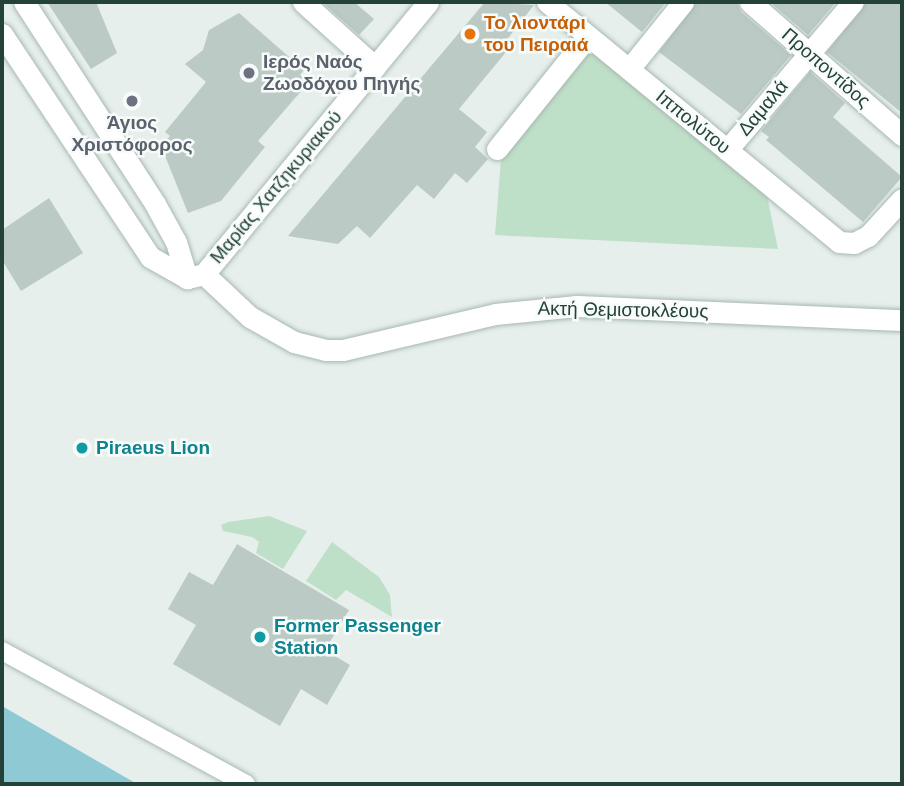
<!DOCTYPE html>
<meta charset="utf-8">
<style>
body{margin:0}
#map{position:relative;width:904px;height:786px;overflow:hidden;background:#e6efeb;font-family:Arial,sans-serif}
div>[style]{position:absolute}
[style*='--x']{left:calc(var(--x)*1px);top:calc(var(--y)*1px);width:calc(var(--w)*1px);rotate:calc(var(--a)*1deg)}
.green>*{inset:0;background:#bfe0c8}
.water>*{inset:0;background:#8ec9d4}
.building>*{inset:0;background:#bbcac4}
.roads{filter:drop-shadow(0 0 2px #a8b8b2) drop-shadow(0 0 2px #a8b8b2)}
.lane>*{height:18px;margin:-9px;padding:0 9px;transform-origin:9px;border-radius:9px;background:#fff}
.street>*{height:21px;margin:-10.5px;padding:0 10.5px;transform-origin:10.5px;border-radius:10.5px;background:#fff}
.secondary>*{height:21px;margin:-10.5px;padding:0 10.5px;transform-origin:10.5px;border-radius:10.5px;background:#fff}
.dots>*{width:19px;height:19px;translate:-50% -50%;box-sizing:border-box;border:4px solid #f7fbf9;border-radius:50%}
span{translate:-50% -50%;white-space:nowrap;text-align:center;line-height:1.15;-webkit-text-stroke:5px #f7fbf9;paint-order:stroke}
.food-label{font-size:19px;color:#c56008;font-weight:700}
.left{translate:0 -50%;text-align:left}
.worship-label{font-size:19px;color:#5b616d;font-weight:700}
.street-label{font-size:19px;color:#24423a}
.culture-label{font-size:19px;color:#0d838f;font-weight:700}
.frame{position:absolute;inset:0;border:4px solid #24423a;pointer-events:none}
</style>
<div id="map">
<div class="green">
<div style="clip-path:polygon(589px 49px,766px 191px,778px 249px,495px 235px,501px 159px)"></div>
<div style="clip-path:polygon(269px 516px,307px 531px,283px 569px,256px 553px,259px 542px,252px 537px,223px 531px,221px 525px,228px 522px)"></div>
<div style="clip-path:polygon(332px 542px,379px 577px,390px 595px,392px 617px,346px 590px,336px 600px,306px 581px)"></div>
</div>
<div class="water">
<div style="clip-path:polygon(2px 706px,137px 784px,2px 784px)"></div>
</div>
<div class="building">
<div style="clip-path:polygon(47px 2px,96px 2px,117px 53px,91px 69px)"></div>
<div style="clip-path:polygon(322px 2px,354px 2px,374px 19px,359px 35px)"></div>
<div style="clip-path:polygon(485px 2px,534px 5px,505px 42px,511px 46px,459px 109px,487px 132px,475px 147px,488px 159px,467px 183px,455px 173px,434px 199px,417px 185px,370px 238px,357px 226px,338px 244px,288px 236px)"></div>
<div style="clip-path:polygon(605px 2px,666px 2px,642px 32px)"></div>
<div style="clip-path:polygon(696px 2px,737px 2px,741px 12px,791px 55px,741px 114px,659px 52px)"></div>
<div style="clip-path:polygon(770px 2px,836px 2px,808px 35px)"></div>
<div style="clip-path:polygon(866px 2px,902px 2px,902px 113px,827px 52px)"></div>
<div style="clip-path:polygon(239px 13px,304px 70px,300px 75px,309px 82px,258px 141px,265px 147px,221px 201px,188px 213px,161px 146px,170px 136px,165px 132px,206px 82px,185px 64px,203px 50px,209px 30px)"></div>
<div style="clip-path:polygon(810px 72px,845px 103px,833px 117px,902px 177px,863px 222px,766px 140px,769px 137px,761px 131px)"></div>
<div style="clip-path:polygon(49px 198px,83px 253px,21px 291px,2px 260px,2px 230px)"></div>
<div style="clip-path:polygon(237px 544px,349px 610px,325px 650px,350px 665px,327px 705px,301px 689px,280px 726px,173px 664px,196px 625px,168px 609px,189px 572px,213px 585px)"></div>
</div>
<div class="roads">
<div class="lane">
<div style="--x:2;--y:651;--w:278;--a:28.6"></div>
</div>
<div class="street">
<div style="--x:303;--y:2;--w:97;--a:42.1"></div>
<div style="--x:547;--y:2;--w:378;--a:39.4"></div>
<div style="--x:839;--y:242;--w:15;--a:4"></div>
<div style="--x:854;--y:243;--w:16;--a:-27"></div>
<div style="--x:868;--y:236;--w:50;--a:-47.4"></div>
<div style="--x:750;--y:2;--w:202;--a:41.2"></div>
<div style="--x:629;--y:69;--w:86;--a:-51.1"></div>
<div style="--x:497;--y:149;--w:145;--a:-51.2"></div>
<div style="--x:727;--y:150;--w:194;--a:-49.6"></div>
<div style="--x:204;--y:274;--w:63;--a:43.1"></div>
<div style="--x:250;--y:317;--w:51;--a:29.6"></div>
<div style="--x:294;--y:342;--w:33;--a:14"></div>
<div style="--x:326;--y:350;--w:17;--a:0"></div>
<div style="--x:343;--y:350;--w:156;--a:-13.3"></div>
<div style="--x:495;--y:314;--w:82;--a:-5.6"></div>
<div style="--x:577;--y:306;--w:325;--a:2.5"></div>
</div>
<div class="secondary">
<div style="--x:24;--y:2;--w:241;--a:57"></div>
<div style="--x:155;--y:204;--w:43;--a:61.1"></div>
<div style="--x:176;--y:242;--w:38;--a:73"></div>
<div style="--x:2;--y:34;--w:268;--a:56.4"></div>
<div style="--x:150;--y:257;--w:43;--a:29.6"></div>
<div style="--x:187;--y:278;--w:17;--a:-13"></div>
<div style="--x:204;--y:274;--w:352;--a:-50.5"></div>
</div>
</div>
<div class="dots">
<div style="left:470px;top:34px;background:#e8710a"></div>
<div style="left:249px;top:73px;background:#6b7280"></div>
<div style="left:132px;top:101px;background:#6b7280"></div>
<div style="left:82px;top:448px;background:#0f9aa8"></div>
<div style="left:260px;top:637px;background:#0f9aa8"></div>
</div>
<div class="food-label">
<span class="left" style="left:484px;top:34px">Το λιοντάρι<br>του Πειραιά</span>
</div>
<div class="worship-label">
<span class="left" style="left:263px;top:73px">Ιερός Ναός<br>Ζωοδόχου Πηγής</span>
<span style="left:132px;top:134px">Άγιος<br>Χριστόφορος</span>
</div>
<div class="street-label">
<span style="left:826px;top:68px;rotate:41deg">Προποντίδος</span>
<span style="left:763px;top:108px;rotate:-50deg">Δαμαλά</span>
<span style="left:693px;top:122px;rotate:39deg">Ιππολύτου</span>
<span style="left:276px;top:187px;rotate:-50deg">Μαρίας Χατζηκυριακού</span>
<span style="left:623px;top:310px;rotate:1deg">Ακτή Θεμιστοκλέους</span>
</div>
<div class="culture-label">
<span class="left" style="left:96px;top:448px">Piraeus Lion</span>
<span class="left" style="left:274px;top:637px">Former Passenger<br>Station</span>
</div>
<div class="frame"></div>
</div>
